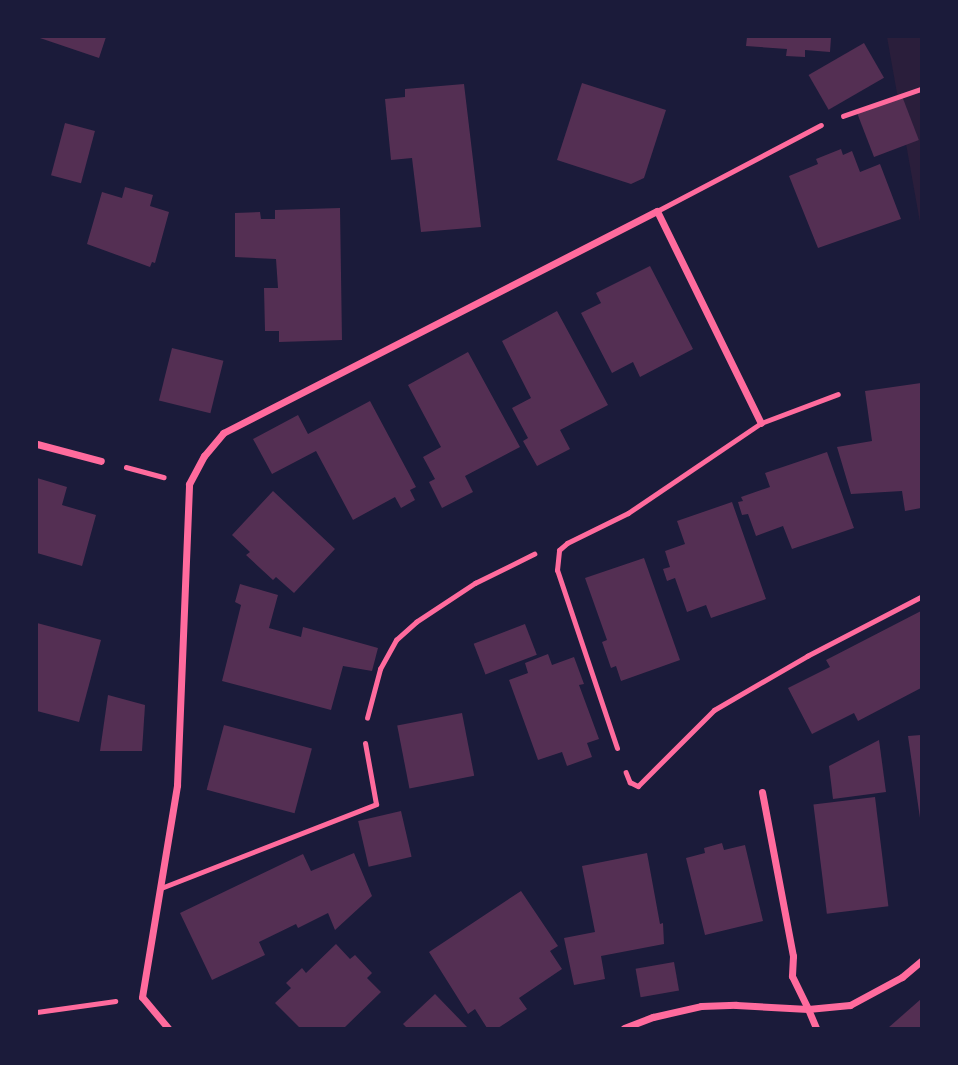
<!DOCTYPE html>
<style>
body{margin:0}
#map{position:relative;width:958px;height:1065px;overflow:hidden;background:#1b1b3a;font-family:Lato,sans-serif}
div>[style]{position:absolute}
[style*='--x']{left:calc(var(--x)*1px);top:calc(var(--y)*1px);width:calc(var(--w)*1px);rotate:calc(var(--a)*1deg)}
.green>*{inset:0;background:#2a1e3b}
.building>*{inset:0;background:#542f53;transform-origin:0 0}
.path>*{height:4.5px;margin:-2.25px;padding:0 2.25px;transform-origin:2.25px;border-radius:2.25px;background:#ff6b9d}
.service>*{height:5px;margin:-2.5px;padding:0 2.5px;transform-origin:2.5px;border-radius:2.5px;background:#ff6b9d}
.minor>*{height:7px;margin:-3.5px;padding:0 3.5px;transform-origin:3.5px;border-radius:3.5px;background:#ff6b9d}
span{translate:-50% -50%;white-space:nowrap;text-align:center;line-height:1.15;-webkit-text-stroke:5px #1b1b3a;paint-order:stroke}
.frame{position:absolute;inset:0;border:38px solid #1b1b3a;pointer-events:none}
</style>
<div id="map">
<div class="green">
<div style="clip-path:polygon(887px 37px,921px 37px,921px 228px)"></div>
</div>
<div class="building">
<div style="clip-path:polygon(37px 37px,106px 37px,99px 58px)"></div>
<div style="clip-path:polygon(747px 37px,831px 37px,830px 52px,805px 50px,805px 57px,786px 56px,787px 49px,746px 46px)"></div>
<div style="left:864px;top:43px;width:40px;height:64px;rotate:60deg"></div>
<div style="clip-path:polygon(582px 83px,666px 110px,644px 178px,631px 184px,557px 160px)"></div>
<div style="clip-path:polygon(464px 84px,481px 227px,421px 232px,412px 158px,391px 160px,385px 99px,405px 97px,405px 89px)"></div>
<div style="left:902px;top:96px;width:47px;height:48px;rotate:69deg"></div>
<div style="left:65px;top:123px;width:31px;height:54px;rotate:15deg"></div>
<div style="clip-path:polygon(841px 149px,843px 155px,852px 151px,860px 172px,880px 164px,901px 219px,818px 248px,789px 176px,818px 164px,816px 159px)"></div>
<div style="clip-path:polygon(125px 187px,153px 195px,150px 206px,169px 212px,155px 263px,152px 262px,150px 267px,87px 244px,102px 192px,122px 198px)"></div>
<div style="clip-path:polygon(340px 208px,342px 340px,279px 342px,279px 331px,265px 331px,264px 288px,278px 288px,276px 259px,235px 257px,235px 213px,260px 212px,261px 219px,275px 219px,275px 210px)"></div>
<div style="clip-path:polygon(650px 266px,693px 349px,640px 377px,633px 362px,612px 373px,581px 313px,601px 303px,596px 293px)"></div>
<div style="clip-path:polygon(557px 311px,608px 405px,560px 430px,570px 449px,537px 466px,523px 441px,528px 438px,512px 408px,531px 398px,502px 341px)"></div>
<div style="left:172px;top:348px;width:53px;height:54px;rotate:14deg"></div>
<div style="clip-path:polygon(468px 352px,520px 447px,465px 476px,473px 492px,442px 508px,429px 482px,435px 479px,423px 457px,441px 447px,408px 385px)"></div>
<div style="clip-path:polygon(921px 383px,921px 508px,905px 511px,902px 491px,851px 494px,837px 447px,872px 441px,865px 391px)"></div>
<div style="clip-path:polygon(370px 401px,416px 487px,410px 490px,415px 500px,401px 508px,395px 497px,353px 520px,316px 451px,272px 474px,253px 439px,298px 415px,308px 434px)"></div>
<div style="clip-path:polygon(827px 452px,854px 528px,792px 549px,783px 526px,756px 536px,748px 514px,742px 515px,738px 502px,743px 501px,741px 497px,770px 487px,765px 473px)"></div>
<div style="clip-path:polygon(37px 478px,67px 487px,62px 505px,96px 515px,82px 566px,37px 553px)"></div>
<div style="clip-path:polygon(273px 491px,335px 549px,294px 593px,276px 577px,273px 580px,246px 555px,250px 552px,232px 535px)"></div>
<div style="clip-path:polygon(732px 502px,766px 599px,711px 618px,706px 605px,687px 612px,675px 578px,667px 581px,663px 569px,670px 567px,665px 551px,685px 544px,677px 521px)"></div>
<div style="clip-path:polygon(644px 558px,680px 660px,621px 681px,616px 666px,611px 668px,602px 642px,607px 640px,585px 578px)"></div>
<div style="clip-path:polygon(240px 584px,278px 595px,269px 628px,301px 637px,303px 627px,378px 648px,372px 671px,343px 666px,331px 710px,222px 681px,241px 605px,235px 602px)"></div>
<div style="clip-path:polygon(921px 611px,921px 688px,858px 721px,854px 713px,812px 734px,788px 688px,830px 667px,826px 660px)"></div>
<div style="clip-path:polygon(37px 623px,101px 640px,79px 722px,37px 711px)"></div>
<div style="left:525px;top:624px;width:33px;height:55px;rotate:69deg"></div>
<div style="clip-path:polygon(548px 654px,552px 665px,574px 657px,584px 684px,579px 685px,599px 739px,587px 743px,592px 757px,567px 766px,562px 752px,538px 760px,509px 680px,528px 673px,525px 663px)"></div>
<div style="clip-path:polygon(108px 695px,145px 705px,142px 751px,100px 751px)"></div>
<div style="left:462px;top:713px;width:64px;height:66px;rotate:79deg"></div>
<div style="left:224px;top:725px;width:91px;height:67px;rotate:15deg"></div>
<div style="clip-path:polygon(921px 735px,921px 818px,920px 818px,908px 736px)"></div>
<div style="clip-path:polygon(879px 740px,886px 792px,833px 799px,829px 766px)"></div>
<div style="left:875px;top:797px;width:110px;height:62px;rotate:83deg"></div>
<div style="left:401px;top:811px;width:47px;height:44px;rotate:77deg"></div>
<div style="clip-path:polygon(722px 843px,724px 850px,745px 845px,763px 921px,705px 935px,686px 858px,705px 853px,704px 848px)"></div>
<div style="clip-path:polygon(354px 853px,372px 896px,335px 930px,328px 913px,298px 928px,296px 924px,259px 942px,265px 955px,212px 980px,180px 913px,303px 854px,311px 871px)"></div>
<div style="clip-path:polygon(647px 853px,660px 924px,663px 923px,664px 944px,601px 956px,605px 979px,574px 985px,564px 938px,595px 932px,582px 866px)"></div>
<div style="clip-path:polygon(521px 891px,558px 946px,550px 951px,562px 969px,519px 998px,527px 1009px,498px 1028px,487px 1028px,475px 1009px,468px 1014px,429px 952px)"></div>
<div style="clip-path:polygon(336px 944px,350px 959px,355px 955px,372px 973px,367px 978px,381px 992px,344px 1028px,300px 1028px,275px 1003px,291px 988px,286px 983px,302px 968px,306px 973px)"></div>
<div style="left:674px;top:962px;width:29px;height:39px;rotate:80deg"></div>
<div style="clip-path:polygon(435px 994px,468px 1028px,407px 1028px,403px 1024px)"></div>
<div style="clip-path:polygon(921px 999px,921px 1028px,888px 1028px)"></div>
</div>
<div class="path">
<div style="--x:843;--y:116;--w:83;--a:-19.1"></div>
<div style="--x:126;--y:467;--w:39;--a:15"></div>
<div style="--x:367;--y:718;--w:51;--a:-75.1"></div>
<div style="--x:380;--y:669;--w:33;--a:-61"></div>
<div style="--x:396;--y:640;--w:27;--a:-42"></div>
<div style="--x:416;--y:622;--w:71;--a:-33.5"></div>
<div style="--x:475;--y:583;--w:66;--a:-26.2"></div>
<div style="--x:626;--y:772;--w:11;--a:68"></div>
<div style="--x:630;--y:782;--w:9;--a:27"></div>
<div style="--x:638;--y:786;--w:107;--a:-45"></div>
<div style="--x:714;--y:710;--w:108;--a:-30.1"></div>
<div style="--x:807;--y:656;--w:128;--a:-27.4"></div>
<div style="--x:37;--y:1012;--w:79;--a:-8"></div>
</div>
<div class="service">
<div style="--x:657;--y:211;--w:185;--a:-27.7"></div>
<div style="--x:617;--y:748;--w:188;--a:-108.6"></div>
<div style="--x:557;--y:570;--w:20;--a:-84"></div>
<div style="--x:559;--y:550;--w:11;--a:-41"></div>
<div style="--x:567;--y:543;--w:68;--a:-26.2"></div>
<div style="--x:628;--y:513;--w:161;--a:-34.1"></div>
<div style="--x:761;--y:423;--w:82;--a:-20.6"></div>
<div style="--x:161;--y:888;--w:231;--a:-21.3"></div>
<div style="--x:376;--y:804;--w:62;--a:-100.2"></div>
</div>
<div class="minor">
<div style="--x:37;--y:444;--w:66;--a:14.9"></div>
<div style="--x:762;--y:792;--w:167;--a:79.3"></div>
<div style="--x:793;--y:956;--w:20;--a:93"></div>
<div style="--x:792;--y:976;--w:37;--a:64"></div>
<div style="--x:808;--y:1009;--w:42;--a:-5.4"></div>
<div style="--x:850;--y:1005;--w:59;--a:-28.3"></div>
<div style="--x:902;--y:977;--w:25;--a:-40"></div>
<div style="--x:168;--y:1028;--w:40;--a:-130"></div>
<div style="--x:142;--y:997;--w:215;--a:-80.6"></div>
<div style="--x:177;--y:785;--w:301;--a:-87.7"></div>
<div style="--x:189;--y:484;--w:32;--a:-62"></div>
<div style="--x:204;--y:456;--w:30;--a:-50"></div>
<div style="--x:223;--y:433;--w:487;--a:-27.1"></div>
<div style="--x:657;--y:211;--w:236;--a:63.9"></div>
<div style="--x:624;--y:1028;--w:31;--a:-21"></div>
<div style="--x:653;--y:1017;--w:49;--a:-12.9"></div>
<div style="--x:701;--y:1006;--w:35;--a:-2"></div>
<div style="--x:736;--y:1005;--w:72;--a:3.2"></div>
<div style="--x:808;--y:1009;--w:21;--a:67"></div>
</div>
<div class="frame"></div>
</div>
